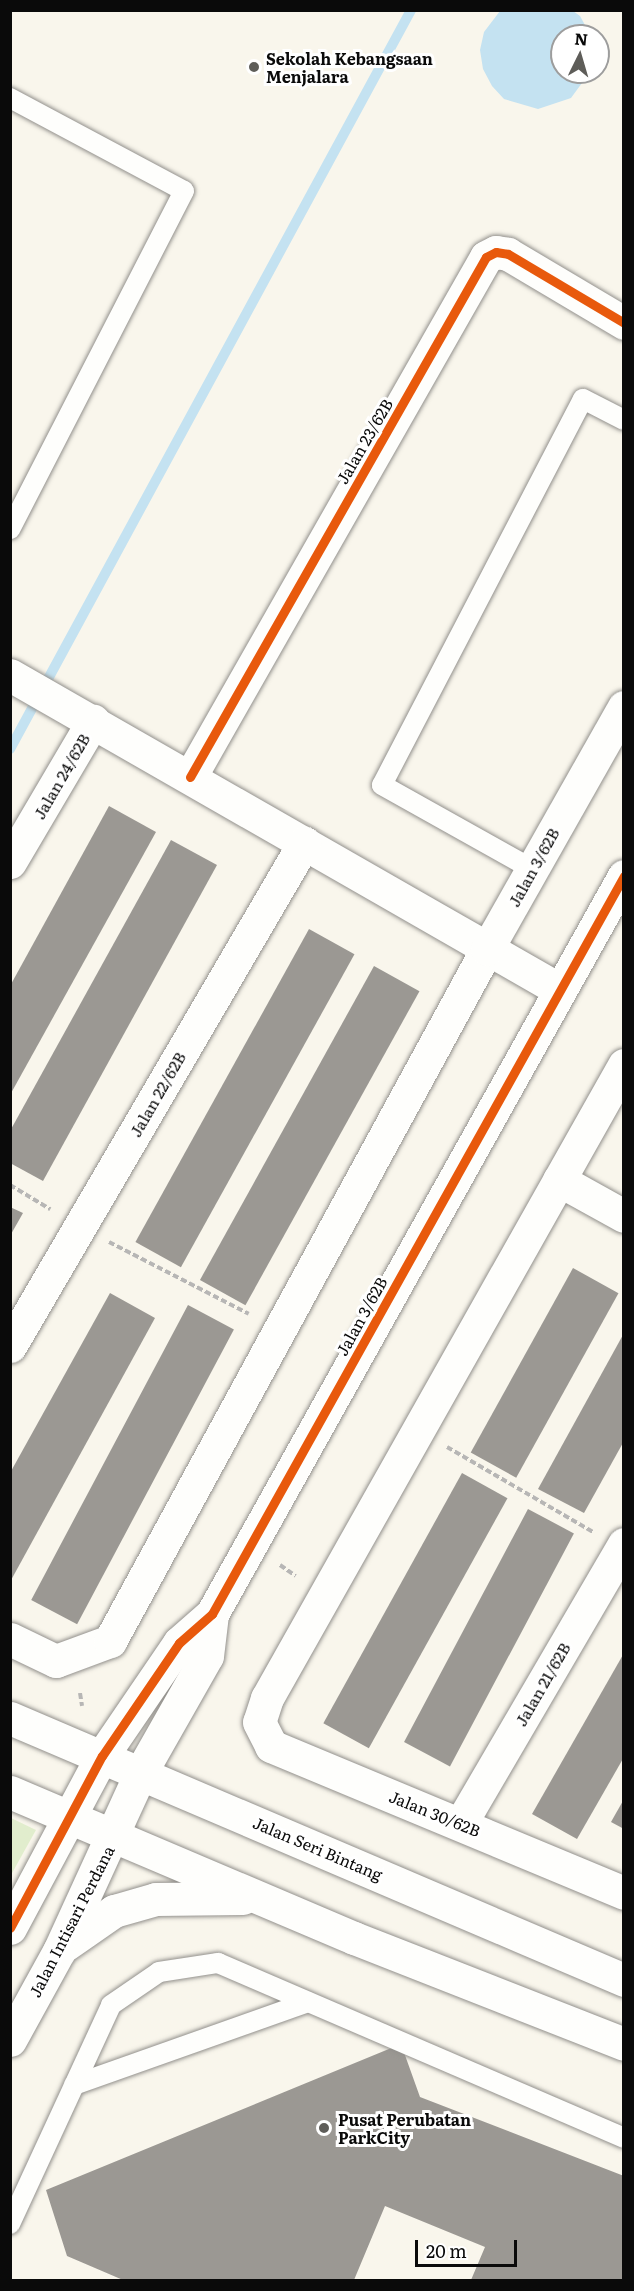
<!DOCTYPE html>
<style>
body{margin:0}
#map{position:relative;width:634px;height:2291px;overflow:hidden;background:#f9f6ec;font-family:Literata,serif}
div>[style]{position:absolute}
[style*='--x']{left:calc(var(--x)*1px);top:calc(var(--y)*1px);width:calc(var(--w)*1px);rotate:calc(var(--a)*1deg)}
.green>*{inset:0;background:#e1edcd}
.water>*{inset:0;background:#c4e2f1}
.stream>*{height:10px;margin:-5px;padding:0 5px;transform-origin:5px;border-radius:5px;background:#c4e2f1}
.building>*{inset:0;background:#9b9893;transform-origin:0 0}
.path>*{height:4px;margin-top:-2px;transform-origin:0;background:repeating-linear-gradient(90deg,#b7b6b5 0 6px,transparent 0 9px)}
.roads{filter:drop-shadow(0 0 2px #92908c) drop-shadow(0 0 2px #92908c)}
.service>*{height:20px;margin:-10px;padding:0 10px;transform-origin:10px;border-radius:10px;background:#fefefc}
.minor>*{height:33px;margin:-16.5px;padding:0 16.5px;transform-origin:16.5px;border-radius:16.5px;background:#fefefc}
.tertiary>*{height:33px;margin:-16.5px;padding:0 16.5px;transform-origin:16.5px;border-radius:16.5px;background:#fefefc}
.cycleway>*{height:9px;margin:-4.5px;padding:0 4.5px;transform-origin:4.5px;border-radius:4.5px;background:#e8590c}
.dots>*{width:16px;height:16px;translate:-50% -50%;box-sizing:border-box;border:3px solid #fff;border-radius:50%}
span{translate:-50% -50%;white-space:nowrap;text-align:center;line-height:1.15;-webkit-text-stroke:6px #fff;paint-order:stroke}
.poi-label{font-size:16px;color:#0a0a0a;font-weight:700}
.left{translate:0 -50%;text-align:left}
.street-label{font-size:16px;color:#0a0a0a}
.frame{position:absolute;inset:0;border:12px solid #0a0a0a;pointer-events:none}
.north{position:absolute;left:550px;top:24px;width:60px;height:60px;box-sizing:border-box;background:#fff;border:2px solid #9d9d9d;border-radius:50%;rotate:5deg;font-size:16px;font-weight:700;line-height:24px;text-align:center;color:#0a0a0a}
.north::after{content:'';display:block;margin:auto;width:21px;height:27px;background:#5e5d59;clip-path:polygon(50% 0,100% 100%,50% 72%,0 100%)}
.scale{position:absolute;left:415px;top:2240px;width:102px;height:27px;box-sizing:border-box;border:3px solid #0a0a0a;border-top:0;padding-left:8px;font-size:18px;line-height:21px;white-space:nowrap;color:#0a0a0a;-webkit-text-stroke:4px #fff;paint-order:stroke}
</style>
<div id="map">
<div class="green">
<div style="clip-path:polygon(11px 1818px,36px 1830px,11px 1875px)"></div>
</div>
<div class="water">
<div style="clip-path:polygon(500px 11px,573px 11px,580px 16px,591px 36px,562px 36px,562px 72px,590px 72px,571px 98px,538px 109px,504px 99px,492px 86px,483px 69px,480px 50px,484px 32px)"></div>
</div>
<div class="stream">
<div style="--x:10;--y:749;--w:841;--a:-61.51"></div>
</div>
<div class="building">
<div style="clip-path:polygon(109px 806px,156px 832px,10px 1095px,10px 986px)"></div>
<div style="clip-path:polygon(171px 840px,217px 865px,43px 1181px,10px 1163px,10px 1131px)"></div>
<div style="left:309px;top:929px;width:52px;height:358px;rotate:29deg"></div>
<div style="left:374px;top:966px;width:52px;height:359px;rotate:29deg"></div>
<div style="clip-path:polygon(10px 1207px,23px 1213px,10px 1236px)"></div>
<div style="left:573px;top:1268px;width:52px;height:211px;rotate:29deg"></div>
<div style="clip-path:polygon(110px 1293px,155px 1318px,10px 1582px,10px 1473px)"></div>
<div style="left:188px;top:1305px;width:52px;height:334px;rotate:28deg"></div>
<div style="clip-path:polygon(624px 1333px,624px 1441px,584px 1513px,538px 1489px)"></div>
<div style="left:462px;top:1473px;width:52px;height:286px;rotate:29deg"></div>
<div style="left:528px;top:1509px;width:52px;height:264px;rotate:28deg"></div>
<div style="clip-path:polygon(624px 1653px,624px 1757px,577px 1839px,532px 1814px)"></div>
<div style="clip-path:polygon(624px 1799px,624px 1829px,611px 1822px)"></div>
<div style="clip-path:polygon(401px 2044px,420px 2097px,624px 2176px,624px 2280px,471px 2280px,485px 2247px,385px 2206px,354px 2280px,123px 2280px,67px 2256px,46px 2190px)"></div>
</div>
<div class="path">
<div style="--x:10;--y:1185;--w:47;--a:31"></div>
<div style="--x:109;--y:1242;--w:157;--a:27.2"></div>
<div style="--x:447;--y:1447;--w:169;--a:30.2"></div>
<div style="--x:280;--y:1565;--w:19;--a:35"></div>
<div style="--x:80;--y:1693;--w:13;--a:81"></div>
</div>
<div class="roads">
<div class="service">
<div style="--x:10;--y:98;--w:197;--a:28.1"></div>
<div style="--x:184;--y:191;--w:380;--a:117.2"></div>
<div style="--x:532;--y:869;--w:172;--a:-150.8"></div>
<div style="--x:382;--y:785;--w:435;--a:-62.5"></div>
<div style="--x:583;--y:399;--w:46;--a:27.1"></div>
<div style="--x:74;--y:2085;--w:248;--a:-19.5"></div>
<div style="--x:10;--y:2224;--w:241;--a:-65.2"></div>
<div style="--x:111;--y:2005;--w:58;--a:-34.5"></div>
<div style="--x:159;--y:1972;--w:60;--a:-8.7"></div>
<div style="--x:218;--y:1963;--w:442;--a:23.3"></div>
</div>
<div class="minor">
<div style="--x:10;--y:675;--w:634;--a:29.8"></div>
<div style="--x:190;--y:777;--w:598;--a:-60.35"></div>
<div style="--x:486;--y:257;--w:11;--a:-27"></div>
<div style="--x:496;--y:252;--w:12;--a:9"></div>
<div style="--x:508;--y:254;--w:135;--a:30.7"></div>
<div style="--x:10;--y:862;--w:164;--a:-59.5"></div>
<div style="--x:624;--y:1065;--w:727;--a:119.42"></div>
<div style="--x:267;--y:1698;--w:25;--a:108"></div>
<div style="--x:259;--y:1722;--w:27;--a:63"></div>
<div style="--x:271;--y:1746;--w:382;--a:22.6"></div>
<div style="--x:559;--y:1180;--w:74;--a:29"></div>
<div style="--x:10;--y:1346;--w:583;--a:-59.69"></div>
<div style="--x:10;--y:1639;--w:51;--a:25.6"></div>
<div style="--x:56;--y:1661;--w:58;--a:-20.3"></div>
<div style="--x:110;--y:1641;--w:788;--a:-61.42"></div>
<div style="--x:487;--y:949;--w:278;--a:-60.5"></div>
<div style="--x:461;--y:1823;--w:323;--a:-59.7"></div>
</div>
<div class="tertiary">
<div style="--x:10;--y:1718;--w:668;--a:23.11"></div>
<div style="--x:10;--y:1792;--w:374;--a:23"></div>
<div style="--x:354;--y:1938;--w:290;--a:21.4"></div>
<div style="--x:10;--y:1928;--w:195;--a:-61.9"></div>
<div style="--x:102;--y:1756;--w:137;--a:-55.7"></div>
<div style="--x:179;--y:1643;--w:44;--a:-41.3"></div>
<div style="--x:212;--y:1614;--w:845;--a:-60.83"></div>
<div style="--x:65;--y:1945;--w:60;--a:-34.8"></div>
<div style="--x:114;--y:1911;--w:44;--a:-15.9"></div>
<div style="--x:156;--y:1899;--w:87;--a:-0.7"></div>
<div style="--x:10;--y:2040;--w:102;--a:-61.2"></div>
<div style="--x:59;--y:1951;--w:197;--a:-65.4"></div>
<div style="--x:141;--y:1772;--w:133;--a:-60.4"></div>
<div style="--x:207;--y:1656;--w:42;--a:-83.2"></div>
</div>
</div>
<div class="cycleway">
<div style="--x:190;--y:777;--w:598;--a:-60.35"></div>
<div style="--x:486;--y:257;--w:11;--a:-27"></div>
<div style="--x:496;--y:252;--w:12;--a:9"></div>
<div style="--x:508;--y:254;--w:135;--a:30.7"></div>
<div style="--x:10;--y:1928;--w:195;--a:-61.9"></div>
<div style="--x:102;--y:1756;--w:137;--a:-55.7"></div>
<div style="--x:179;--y:1643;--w:44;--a:-41.3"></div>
<div style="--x:212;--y:1614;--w:845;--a:-60.83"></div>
</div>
<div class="dots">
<div style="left:254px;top:67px;background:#5e5d59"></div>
<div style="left:324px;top:2128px;background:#5e5d59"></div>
</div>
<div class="poi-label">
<span class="left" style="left:266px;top:67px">Sekolah Kebangsaan<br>Menjalara</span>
<span class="left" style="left:338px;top:2128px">Pusat Perubatan<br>ParkCity</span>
</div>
<div class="street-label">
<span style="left:364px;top:441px;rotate:-60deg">Jalan 23/62B</span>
<span style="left:61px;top:776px;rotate:-60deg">Jalan 24/62B</span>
<span style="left:533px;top:867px;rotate:-61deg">Jalan 3/62B</span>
<span style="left:157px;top:1094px;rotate:-60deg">Jalan 22/62B</span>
<span style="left:361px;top:1316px;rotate:-61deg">Jalan 3/62B</span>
<span style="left:542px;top:1684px;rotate:-60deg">Jalan 21/62B</span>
<span style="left:435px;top:1813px;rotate:22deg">Jalan 30/62B</span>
<span style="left:318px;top:1848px;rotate:23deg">Jalan Seri Bintang</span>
<span style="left:71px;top:1921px;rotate:-63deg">Jalan Intisari Perdana</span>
</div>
<div class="frame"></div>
<div class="north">N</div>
<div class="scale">20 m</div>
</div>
